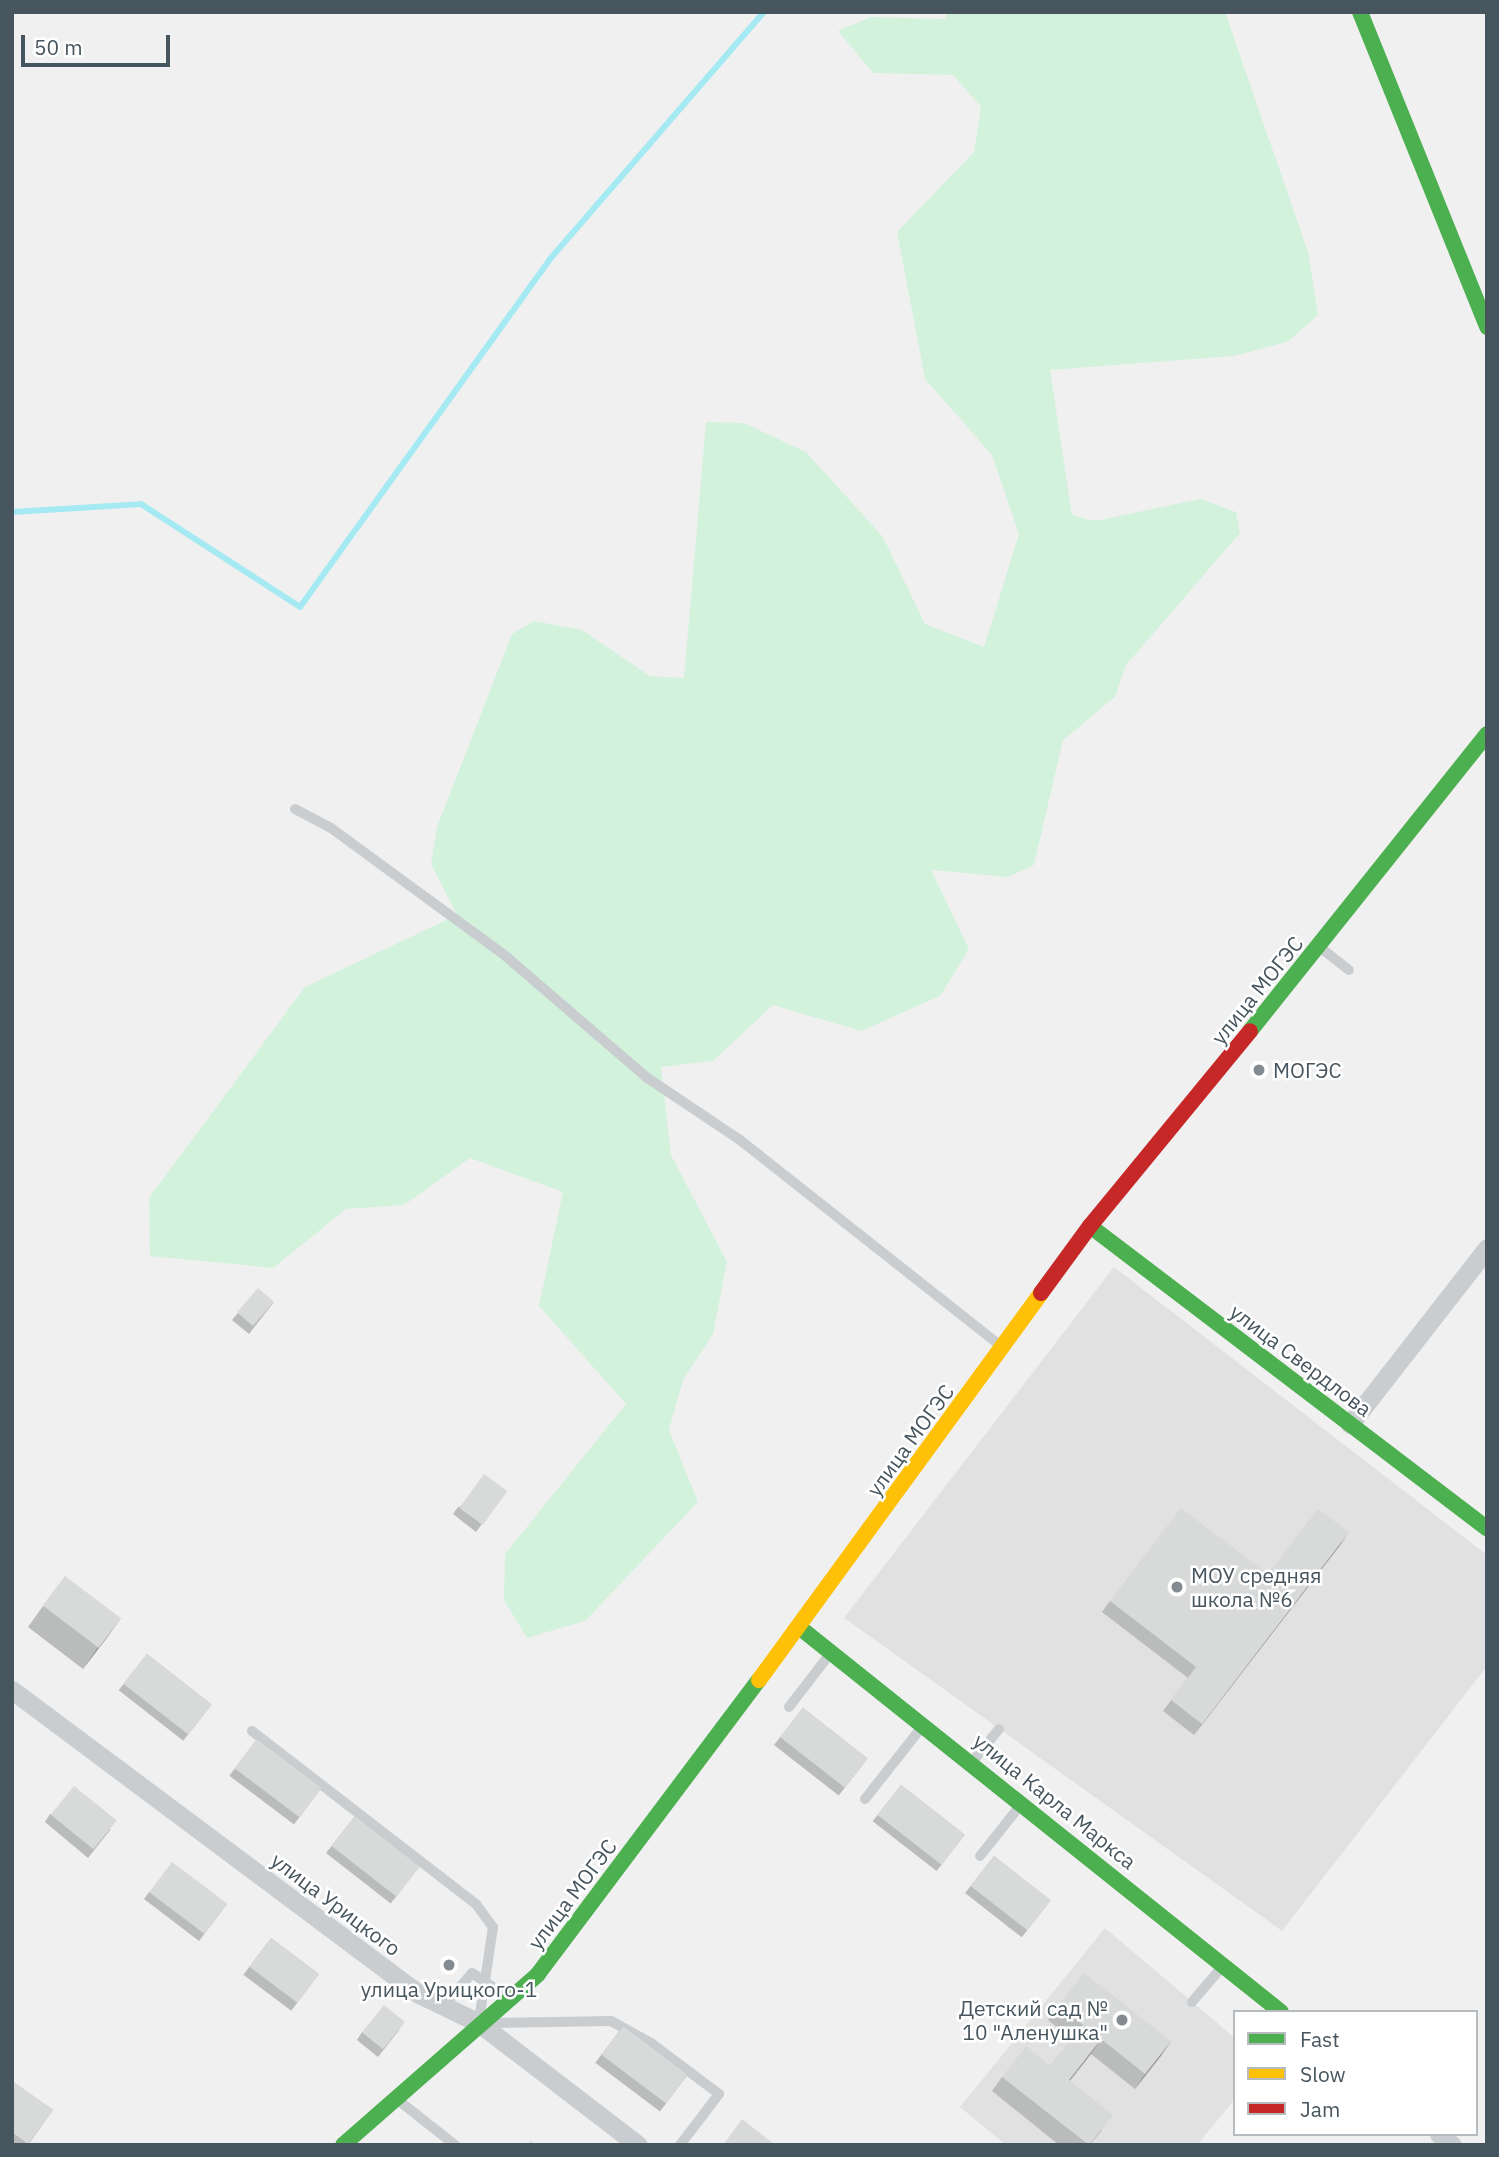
<!DOCTYPE html>
<meta charset="utf-8">
<style>
body{margin:0}
#map{position:relative;width:1499px;height:2157px;overflow:hidden;background:#f1f0f0;font-family:"IBM Plex Sans",sans-serif}
div>[style]{position:absolute}
[style*='--x']{left:calc(var(--x)*1px);top:calc(var(--y)*1px);width:calc(var(--w)*1px);rotate:calc(var(--a)*1deg)}
.education>*{inset:0;background:#e2e1e2}
.green>*{inset:0;background:#d3f2dc}
.stream>*{height:6px;margin:-3px;padding:0 3px;transform-origin:3px;border-radius:3px;background:#a5eaf2}
.lane>*{height:10px;margin:-5px;padding:0 5px;transform-origin:5px;border-radius:5px;background:#c9cdcf}
.street>*{height:19px;margin:-9.5px;padding:0 9.5px;transform-origin:9.5px;border-radius:9.5px;background:#c9cdcf}
.fast>*{height:16px;margin:-8px;padding:0 8px;transform-origin:8px;border-radius:8px;background:#4caf50}
.slow>*{height:16px;margin:-8px;padding:0 8px;transform-origin:8px;border-radius:8px;background:#ffc107}
.jam>*{height:16px;margin:-8px;padding:0 8px;transform-origin:8px;border-radius:8px;background:#c62828}
.wall>*{inset:0;background:#babbbb;transform-origin:0 0}
.shaded-wall>*{inset:0;background:#979898}
.building>*{inset:0;background:#d8d9d9;transform-origin:0 0}
.dots>*{width:19px;height:19px;translate:-50% -50%;box-sizing:border-box;border:4px solid #fff;border-radius:50%}
span{translate:-50% -50%;white-space:nowrap;text-align:center;line-height:1.15;-webkit-text-stroke:5px #fff;paint-order:stroke}
.street-label{font-size:21px;color:#46555e}
.poi-label{font-size:21px;color:#46555e}
.left{translate:0 -50%;text-align:left}
.right{translate:-100% -50%;text-align:right}
.frame{position:absolute;inset:0;border:14px solid #46555e;pointer-events:none}
.legend{position:absolute;left:1233px;top:2010px;width:245px;height:126px;box-sizing:border-box;background:#fff;border:2px solid #b5bbbf;margin:0;padding:9px 12px;list-style:none;font-size:21px;color:#46555e}
.legend li{display:flex;align-items:center;gap:14px;height:35px}
.legend b{width:35px;border:2px solid #b5bbbf}
.scale{position:absolute;left:21px;top:35px;width:149px;height:32px;box-sizing:border-box;border:4px solid #46555e;border-top:0;padding-left:9px;font-size:21px;line-height:24px;white-space:nowrap;color:#46555e;-webkit-text-stroke:5px #fff;paint-order:stroke}
</style>
<div id="map">
<div class="education">
<div style="clip-path:polygon(1114px 1267px,1487px 1555px,1487px 1666px,1282px 1931px,844px 1618px)"></div>
<div style="clip-path:polygon(1105px 1928px,1235px 2038px,1235px 2099px,1197px 2145px,1006px 2145px,960px 2107px)"></div>
</div>
<div class="green">
<div style="clip-path:polygon(947px 12px,1225px 12px,1308px 252px,1318px 315px,1287px 342px,1234px 356px,1050px 370px,1072px 515px,1095px 521px,1200px 499px,1236px 512px,1240px 533px,1126px 665px,1115px 697px,1063px 740px,1034px 865px,1008px 877px,931px 870px,969px 949px,940px 996px,861px 1031px,773px 1005px,713px 1061px,661px 1067px,671px 1155px,727px 1262px,713px 1334px,683px 1380px,669px 1430px,698px 1502px,585px 1621px,527px 1638px,504px 1600px,505px 1554px,626px 1404px,539px 1306px,563px 1192px,470px 1158px,404px 1205px,346px 1209px,273px 1268px,150px 1256px,149px 1198px,305px 987px,457px 915px,431px 864px,437px 827px,512px 634px,534px 621px,582px 630px,650px 676px,684px 678px,706px 422px,744px 423px,806px 452px,883px 537px,925px 624px,984px 647px,1019px 534px,992px 455px,925px 379px,897px 232px,974px 152px,981px 107px,953px 75px,873px 73px,838px 31px,871px 17px,945px 19px)"></div>
</div>
<div class="stream">
<div style="--x:12;--y:512;--w:129;--a:-3.5"></div>
<div style="--x:141;--y:504;--w:189;--a:32.9"></div>
<div style="--x:300;--y:607;--w:428;--a:-54.3"></div>
<div style="--x:550;--y:259;--w:327;--a:-49.1"></div>
</div>
<div class="lane">
<div style="--x:295;--y:809;--w:41;--a:27.8"></div>
<div style="--x:331;--y:828;--w:212;--a:36.2"></div>
<div style="--x:502;--y:953;--w:190;--a:40.7"></div>
<div style="--x:646;--y:1077;--w:113;--a:33.8"></div>
<div style="--x:740;--y:1140;--w:331;--a:38.3"></div>
<div style="--x:1322;--y:949;--w:34;--a:38"></div>
<div style="--x:789;--y:1707;--w:66;--a:-52.4"></div>
<div style="--x:252;--y:1731;--w:283;--a:37.7"></div>
<div style="--x:476;--y:1904;--w:29;--a:54"></div>
<div style="--x:493;--y:1927;--w:88;--a:98.5"></div>
<div style="--x:973;--y:1761;--w:41;--a:-50.9"></div>
<div style="--x:865;--y:1799;--w:90;--a:-51.7"></div>
<div style="--x:980;--y:1856;--w:63;--a:-51.5"></div>
<div style="--x:1192;--y:2002;--w:45;--a:-49.5"></div>
<div style="--x:444;--y:2006;--w:43;--a:-49.7"></div>
<div style="--x:472;--y:1973;--w:45;--a:34"></div>
<div style="--x:492;--y:2023;--w:119;--a:-1"></div>
<div style="--x:611;--y:2021;--w:46;--a:28.8"></div>
<div style="--x:651;--y:2043;--w:85;--a:36.9"></div>
<div style="--x:719;--y:2094;--w:64;--a:127.4"></div>
<div style="--x:398;--y:2100;--w:73;--a:38.3"></div>
</div>
<div class="street">
<div style="--x:1350;--y:1424;--w:223;--a:-52.1"></div>
<div style="--x:12;--y:1690;--w:508;--a:36.76"></div>
<div style="--x:419;--y:1994;--w:67;--a:25.8"></div>
<div style="--x:479;--y:2023;--w:200;--a:37.5"></div>
<div style="--x:1439;--y:2134;--w:17;--a:40"></div>
</div>
<div class="fast">
<div style="--x:1360;--y:12;--w:340;--a:68"></div>
<div style="--x:1250;--y:1031;--w:380;--a:-51.4"></div>
<div style="--x:1090;--y:1226;--w:499;--a:37.3"></div>
<div style="--x:799;--y:1627;--w:617;--a:38.62"></div>
<div style="--x:343;--y:2145;--w:259;--a:-41.2"></div>
<div style="--x:538;--y:1974;--w:368;--a:-53.1"></div>
</div>
<div class="slow">
<div style="--x:759;--y:1680;--w:479;--a:-53.9"></div>
</div>
<div class="jam">
<div style="--x:1041;--y:1293;--w:83;--a:-53.8"></div>
<div style="--x:1090;--y:1226;--w:252;--a:-50.6"></div>
</div>
<div class="wall">
<div style="clip-path:polygon(274px 1302px,249px 1334px,232px 1320px,238px 1313px)"></div>
<div style="clip-path:polygon(507px 1491px,476px 1532px,453px 1514px,458px 1507px)"></div>
<div style="clip-path:polygon(1341px 1544px,1194px 1735px,1163px 1711px,1188px 1678px,1102px 1612px,1110px 1601px,1268px 1574px)"></div>
<div style="clip-path:polygon(43px 1606px,121px 1618px,83px 1669px,28px 1627px)"></div>
<div style="left:147px;top:1654px;width:82px;height:46px;rotate:38deg"></div>
<div style="left:803px;top:1708px;width:82px;height:47px;rotate:38deg"></div>
<div style="left:257px;top:1739px;width:81px;height:46px;rotate:37deg"></div>
<div style="left:901px;top:1785px;width:81px;height:46px;rotate:38deg"></div>
<div style="clip-path:polygon(50px 1814px,111px 1829px,88px 1858px,45px 1822px)"></div>
<div style="left:355px;top:1816px;width:82px;height:47px;rotate:38deg"></div>
<div style="left:994px;top:1856px;width:72px;height:47px;rotate:38deg"></div>
<div style="clip-path:polygon(149px 1892px,227px 1904px,199px 1941px,144px 1899px)"></div>
<div style="left:271px;top:1938px;width:60px;height:46px;rotate:37deg"></div>
<div style="clip-path:polygon(1058px 2005px,1171px 2041px,1135px 2089px,1091px 2054px,1070px 2081px,1102px 2130px,1090px 2145px,1059px 2145px,992px 2091px,1002px 2077px,1050px 2066px,1072px 2039px,1048px 2020px)"></div>
<div style="left:623px;top:2026px;width:81px;height:46px;rotate:37deg"></div>
<div style="clip-path:polygon(400px 2029px,378px 2057px,357px 2040px,362px 2032px)"></div>
<div style="clip-path:polygon(12px 2081px,53px 2110px,28px 2145px,12px 2145px)"></div>
</div>
<div class="shaded-wall">
<div style="clip-path:polygon(1349px 1532px,1341px 1544px,1194px 1735px,1202px 1724px)"></div>
<div style="clip-path:polygon(121px 1618px,106px 1639px,83px 1669px,98px 1647px)"></div>
<div style="clip-path:polygon(1101px 2039px,1091px 2054px,1058px 2095px,1069px 2080px)"></div>
<div style="clip-path:polygon(1171px 2041px,1161px 2056px,1135px 2089px,1145px 2074px)"></div>
</div>
<div class="building">
<div style="left:258px;top:1288px;width:21px;height:32px;rotate:41deg"></div>
<div style="left:484px;top:1474px;width:29px;height:42px;rotate:36deg"></div>
<div style="clip-path:polygon(1181px 1508px,1268px 1574px,1318px 1509px,1349px 1532px,1202px 1724px,1171px 1700px,1196px 1667px,1110px 1601px)"></div>
<div style="left:65px;top:1576px;width:70px;height:37px;rotate:37deg"></div>
<div style="left:147px;top:1654px;width:82px;height:38px;rotate:38deg"></div>
<div style="left:803px;top:1708px;width:82px;height:37px;rotate:38deg"></div>
<div style="left:257px;top:1739px;width:81px;height:37px;rotate:37deg"></div>
<div style="left:901px;top:1785px;width:81px;height:38px;rotate:38deg"></div>
<div style="left:74px;top:1786px;width:55px;height:37px;rotate:39deg"></div>
<div style="left:355px;top:1816px;width:82px;height:38px;rotate:38deg"></div>
<div style="left:994px;top:1856px;width:72px;height:38px;rotate:38deg"></div>
<div style="left:172px;top:1862px;width:69px;height:38px;rotate:37deg"></div>
<div style="left:271px;top:1938px;width:60px;height:36px;rotate:37deg"></div>
<div style="clip-path:polygon(1084px 1973px,1171px 2041px,1145px 2074px,1101px 2039px,1069px 2080px,1113px 2115px,1089px 2145px,1002px 2077px,1026px 2046px,1050px 2066px,1083px 2025px,1058px 2005px)"></div>
<div style="left:384px;top:2005px;width:27px;height:35px;rotate:39deg"></div>
<div style="left:623px;top:2026px;width:81px;height:36px;rotate:37deg"></div>
<div style="clip-path:polygon(12px 2081px,53px 2110px,28px 2144px,12px 2132px)"></div>
<div style="clip-path:polygon(742px 2119px,775px 2145px,723px 2145px)"></div>
<div style="clip-path:polygon(531px 2141px,536px 2145px,527px 2145px)"></div>
</div>
<div class="dots">
<div style="left:1259px;top:1070px;background:#828b91"></div>
<div style="left:1177px;top:1587px;background:#828b91"></div>
<div style="left:449px;top:1965px;background:#828b91"></div>
<div style="left:1122px;top:2020px;background:#828b91"></div>
</div>
<div class="street-label">
<span style="left:1257px;top:990px;rotate:-51deg">улица МОГЭС</span>
<span style="left:1301px;top:1360px;rotate:37deg">улица Свердлова</span>
<span style="left:910px;top:1440px;rotate:-54deg">улица МОГЭС</span>
<span style="left:1055px;top:1801px;rotate:39deg">улица Карла Маркса</span>
<span style="left:572px;top:1894px;rotate:-53deg">улица МОГЭС</span>
<span style="left:336px;top:1904px;rotate:37deg">улица Урицкого</span>
</div>
<div class="poi-label">
<span class="left" style="left:1273px;top:1070px">МОГЭС</span>
<span class="left" style="left:1191px;top:1587px">МОУ средняя<br>школа №6</span>
<span style="left:449px;top:1989px">улица Урицкого-1</span>
<span class="right" style="left:1108px;top:2020px">Детский сад №<br>10 "Аленушка"</span>
</div>
<div class="frame"></div>
<ul class="legend">
<li><b style="height:9px;background:#4caf50"></b>Fast</li>
<li><b style="height:9px;background:#ffc107"></b>Slow</li>
<li><b style="height:9px;background:#c62828"></b>Jam</li>
</ul>
<div class="scale">50 m</div>
</div>
